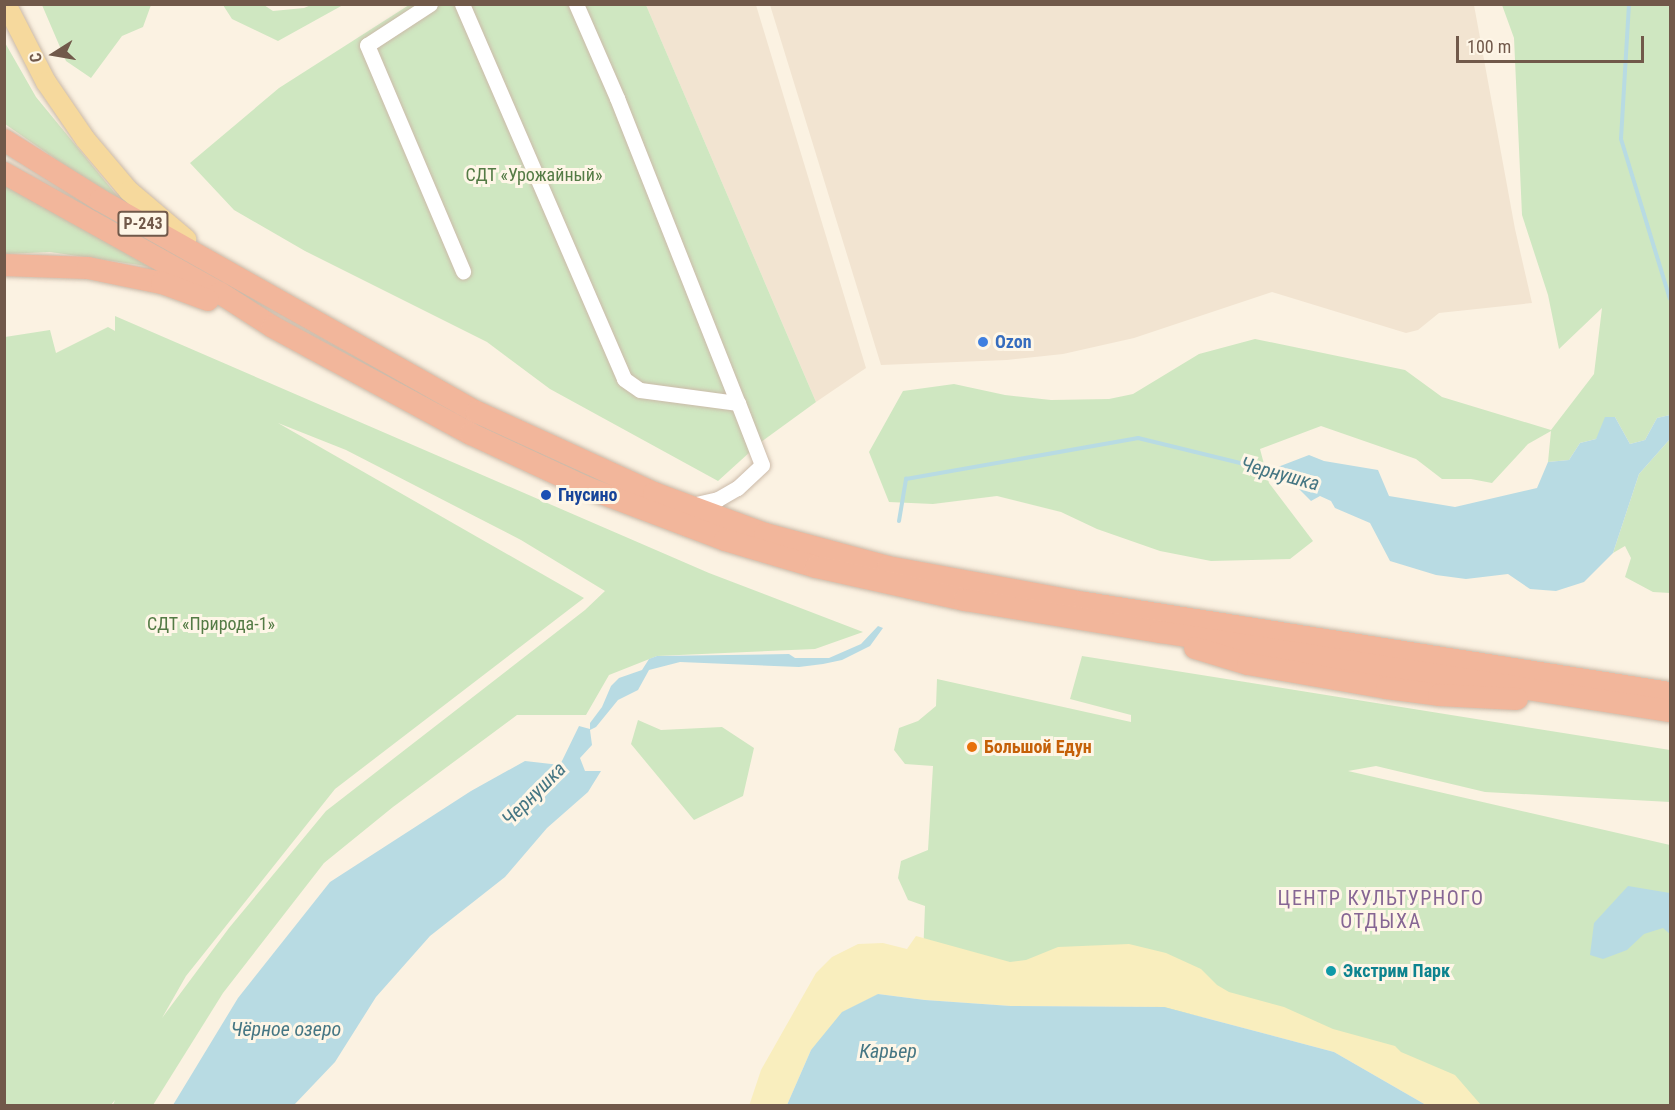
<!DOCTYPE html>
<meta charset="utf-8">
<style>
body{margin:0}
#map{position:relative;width:1675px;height:1110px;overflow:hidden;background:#fbf2e2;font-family:"Roboto Condensed",sans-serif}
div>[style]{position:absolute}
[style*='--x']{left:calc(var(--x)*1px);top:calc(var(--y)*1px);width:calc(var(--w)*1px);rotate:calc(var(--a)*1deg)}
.residential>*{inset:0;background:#f2e4d1}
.green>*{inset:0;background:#cfe7c1}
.sand>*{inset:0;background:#f9eebe}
.water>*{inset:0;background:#b8dbe3}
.stream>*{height:4px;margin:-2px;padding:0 2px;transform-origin:2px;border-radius:2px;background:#b8dbe3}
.roads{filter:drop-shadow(0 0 2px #cbbaa9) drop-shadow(0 0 2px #cbbaa9)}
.minor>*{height:15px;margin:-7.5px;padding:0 7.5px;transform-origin:7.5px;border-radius:7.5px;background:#fff}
.major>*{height:20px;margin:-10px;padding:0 10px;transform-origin:10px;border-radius:10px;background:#f6d99d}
.highway>*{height:22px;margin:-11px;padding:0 11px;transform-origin:11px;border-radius:11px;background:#f2b69b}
.dots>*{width:16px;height:16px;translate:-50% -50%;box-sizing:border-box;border:3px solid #fef6e7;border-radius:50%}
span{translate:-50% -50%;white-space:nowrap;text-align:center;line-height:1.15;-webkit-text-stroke:6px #fef6e7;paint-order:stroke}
.shield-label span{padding:2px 4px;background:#fef6e7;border:2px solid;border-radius:4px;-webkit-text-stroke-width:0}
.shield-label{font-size:16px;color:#71594a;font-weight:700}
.park-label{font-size:18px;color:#547b45}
.shop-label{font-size:18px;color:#366cbe;font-weight:700}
.left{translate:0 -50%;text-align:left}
.transit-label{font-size:18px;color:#164399;font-weight:700}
.food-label{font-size:18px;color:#c56008;font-weight:700}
.culture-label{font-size:18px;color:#0d838f;font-weight:700}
.water-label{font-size:20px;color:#457683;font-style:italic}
.neighbourhood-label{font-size:20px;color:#866694;letter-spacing:1.5px}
.frame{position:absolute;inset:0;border:6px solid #71594a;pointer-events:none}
.north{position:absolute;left:24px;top:24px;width:60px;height:60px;-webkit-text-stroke:4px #fef6e7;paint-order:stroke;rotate:259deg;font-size:16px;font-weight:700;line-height:24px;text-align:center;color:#71594a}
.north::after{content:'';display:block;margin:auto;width:21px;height:27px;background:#71594a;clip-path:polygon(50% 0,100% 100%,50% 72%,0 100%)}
.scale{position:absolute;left:1456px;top:36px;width:188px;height:27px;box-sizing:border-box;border:3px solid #71594a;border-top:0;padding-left:8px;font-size:18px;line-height:21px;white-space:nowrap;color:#71594a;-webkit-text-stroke:4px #fef6e7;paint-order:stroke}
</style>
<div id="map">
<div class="residential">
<div style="clip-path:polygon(646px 5px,756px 5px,866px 368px,816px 402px)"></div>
<div style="clip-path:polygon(770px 5px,1474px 5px,1515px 229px,1532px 303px,1439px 313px,1418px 330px,1406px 333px,1272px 292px,1134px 338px,1063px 354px,1007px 360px,881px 365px)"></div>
</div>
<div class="green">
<div style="clip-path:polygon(42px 5px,151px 5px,143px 27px,122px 36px,91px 78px,66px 61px)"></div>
<div style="clip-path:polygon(223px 5px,264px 5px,273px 11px,304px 8px,311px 5px,343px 5px,278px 41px,232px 19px)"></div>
<div style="clip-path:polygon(409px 5px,646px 5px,816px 402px,761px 442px,718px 481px,550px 389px,487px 342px,305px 251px,234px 210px,190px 163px,279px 88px)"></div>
<div style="clip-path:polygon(1502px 5px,1670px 5px,1670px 415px,1657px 418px,1645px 440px,1630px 444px,1615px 417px,1596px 439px,1580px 443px,1569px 460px,1548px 462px,1551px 431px,1528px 444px,1492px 483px,1471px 479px,1442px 479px,1416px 459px,1321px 426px,1260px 449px,1269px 483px,1313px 541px,1290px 559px,1211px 561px,1160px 551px,1097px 529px,1061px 512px,997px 496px,933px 504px,889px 502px,869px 452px,903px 391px,954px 384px,1005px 395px,1051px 400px,1109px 399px,1133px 394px,1199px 354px,1255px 339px,1405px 370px,1442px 397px,1551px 430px,1594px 374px,1602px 308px,1559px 349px,1548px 295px,1522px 215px,1514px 38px)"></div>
<div style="clip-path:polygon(4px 41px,36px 97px,128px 209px,5px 124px)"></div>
<div style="clip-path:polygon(4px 183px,153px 267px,50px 252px,5px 254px)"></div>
<div style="clip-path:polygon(evenodd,115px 316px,709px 573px,863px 632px,815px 649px,657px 656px,609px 675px,586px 715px,517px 715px,393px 807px,324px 863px,223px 993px,153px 1105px,113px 1105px,115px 1100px,111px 1105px,5px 1106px,5px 337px,50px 330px,56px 353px,108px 327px,115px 331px,115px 316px,278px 423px,346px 450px,521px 540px,605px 591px,585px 610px,326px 811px,229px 928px,162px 1018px,186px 976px,335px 789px,584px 598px,278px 423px)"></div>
<div style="clip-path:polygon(1670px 439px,1670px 593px,1653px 592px,1625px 577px,1631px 558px,1625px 546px,1613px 553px,1639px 474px)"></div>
<div style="clip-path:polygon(1082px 656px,1670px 750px,1670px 802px,1485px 792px,1376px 766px,1348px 771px,1670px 845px,1670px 1105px,1467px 1105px,1334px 1045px,923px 957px,925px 906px,908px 900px,898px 878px,901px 861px,928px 850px,933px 766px,905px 764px,894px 750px,899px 728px,918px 721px,936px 706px,937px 679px,1131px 722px,1131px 715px,1070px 699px)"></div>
<div style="clip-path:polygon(638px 720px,661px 730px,722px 727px,754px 748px,743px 796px,694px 820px,631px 744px)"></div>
</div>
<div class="sand">
<div style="clip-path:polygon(916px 936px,1010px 962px,1026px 960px,1058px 947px,1129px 944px,1166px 953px,1201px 969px,1217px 985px,1229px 992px,1284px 1007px,1333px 1029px,1395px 1046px,1401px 1052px,1455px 1075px,1481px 1105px,1426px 1105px,1334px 1052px,1164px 1007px,1011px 1006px,925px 1000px,878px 994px,811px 1050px,787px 1105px,749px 1106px,761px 1070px,816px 973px,832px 957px,858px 944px,883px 943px,907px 949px)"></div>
</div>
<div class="water">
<div style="clip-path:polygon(1670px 415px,1670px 439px,1639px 474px,1613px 553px,1584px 582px,1556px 591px,1530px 589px,1508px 574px,1466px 579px,1436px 575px,1390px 561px,1370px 523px,1335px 508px,1331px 501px,1320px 496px,1311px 501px,1294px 484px,1276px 483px,1270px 470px,1309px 455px,1324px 461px,1378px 470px,1389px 496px,1455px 507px,1537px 488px,1548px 462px,1569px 460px,1580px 443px,1596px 439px,1605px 417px,1615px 417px,1630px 444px,1645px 440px,1657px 418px)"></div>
<div style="clip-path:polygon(878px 626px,883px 628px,870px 646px,842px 660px,823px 664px,799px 667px,680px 662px,649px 670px,638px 690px,618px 700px,596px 727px,590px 730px,592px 745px,580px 758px,585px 771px,601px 771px,588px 792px,547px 828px,505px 877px,430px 936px,376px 997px,335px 1062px,294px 1105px,173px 1105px,238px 998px,330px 882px,471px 791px,525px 761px,560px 765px,579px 726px,590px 729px,590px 723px,602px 707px,611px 686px,619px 678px,642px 670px,649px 659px,657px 656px,789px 654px,795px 658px,829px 658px,861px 644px)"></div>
<div style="clip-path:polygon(1628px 886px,1670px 893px,1670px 934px,1663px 928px,1644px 934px,1627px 950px,1603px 959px,1590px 955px,1594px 923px)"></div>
<div style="clip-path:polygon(878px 994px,925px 1000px,1011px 1006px,1164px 1007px,1334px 1052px,1426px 1105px,787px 1105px,811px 1050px,842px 1012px)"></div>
</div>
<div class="stream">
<div style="--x:1629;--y:4;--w:135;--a:93.4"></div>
<div style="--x:1621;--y:139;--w:167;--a:73"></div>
<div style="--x:899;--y:521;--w:43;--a:-80.5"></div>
<div style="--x:906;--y:479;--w:236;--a:-10"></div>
<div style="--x:1138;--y:438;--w:138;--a:13.8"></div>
</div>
<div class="roads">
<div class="minor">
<div style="--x:430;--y:4;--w:75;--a:146.9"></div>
<div style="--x:367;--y:45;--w:246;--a:67"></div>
<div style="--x:462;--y:4;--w:408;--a:66.6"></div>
<div style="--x:624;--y:379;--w:19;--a:35"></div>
<div style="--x:640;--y:390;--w:99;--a:7.6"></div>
<div style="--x:738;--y:403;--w:66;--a:68.8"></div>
<div style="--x:762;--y:465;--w:34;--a:137"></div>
<div style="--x:737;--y:488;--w:22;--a:150"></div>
<div style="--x:718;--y:499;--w:28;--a:167"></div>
<div style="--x:576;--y:4;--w:103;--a:66.4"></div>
<div style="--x:617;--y:98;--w:328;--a:68.4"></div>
</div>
<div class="major">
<div style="--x:6;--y:4;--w:88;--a:62.9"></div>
<div style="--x:46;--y:82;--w:69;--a:55.6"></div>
<div style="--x:85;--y:139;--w:68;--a:49.8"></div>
<div style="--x:129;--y:191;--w:75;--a:40.1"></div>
</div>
<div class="highway">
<div style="--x:4;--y:140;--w:113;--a:32"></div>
<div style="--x:100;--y:200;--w:433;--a:29.4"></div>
<div style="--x:477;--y:412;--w:195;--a:24.6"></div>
<div style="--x:654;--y:493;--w:118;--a:20.3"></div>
<div style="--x:765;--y:534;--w:127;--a:15"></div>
<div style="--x:888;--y:567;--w:200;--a:10.4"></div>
<div style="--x:1085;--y:603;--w:592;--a:8.75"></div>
<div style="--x:4;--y:173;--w:247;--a:29.1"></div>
<div style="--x:220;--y:293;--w:63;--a:32.7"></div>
<div style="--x:273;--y:327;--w:225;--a:28.4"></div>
<div style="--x:471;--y:434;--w:126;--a:24.9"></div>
<div style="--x:585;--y:487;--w:150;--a:20.7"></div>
<div style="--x:725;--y:540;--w:95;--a:16.5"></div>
<div style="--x:816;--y:567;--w:153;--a:12.5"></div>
<div style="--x:965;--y:600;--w:198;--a:9.3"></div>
<div style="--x:1160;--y:632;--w:516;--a:8.81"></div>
<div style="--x:4;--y:265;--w:84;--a:2"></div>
<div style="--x:88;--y:268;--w:76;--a:11.5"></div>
<div style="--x:162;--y:283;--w:49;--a:20.3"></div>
<div style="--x:1195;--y:648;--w:55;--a:16.8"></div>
<div style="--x:1248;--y:664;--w:141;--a:9.8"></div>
<div style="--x:1387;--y:688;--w:52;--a:7.7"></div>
<div style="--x:1439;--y:695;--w:78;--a:2.9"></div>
</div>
</div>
<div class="dots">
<div style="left:983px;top:342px;background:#3f7fe0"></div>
<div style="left:546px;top:495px;background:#1a4fb4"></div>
<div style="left:972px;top:747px;background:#e8710a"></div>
<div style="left:1331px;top:971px;background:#0f9aa8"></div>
</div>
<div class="shield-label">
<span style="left:143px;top:224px">Р-243</span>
</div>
<div class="park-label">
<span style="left:534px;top:175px">СДТ «Урожайный»</span>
<span style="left:211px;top:624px">СДТ «Природа-1»</span>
</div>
<div class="shop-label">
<span class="left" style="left:995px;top:342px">Ozon</span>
</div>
<div class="transit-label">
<span class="left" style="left:558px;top:495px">Гнусино</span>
</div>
<div class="food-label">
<span class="left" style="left:984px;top:747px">Большой Едун</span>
</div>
<div class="culture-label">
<span class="left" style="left:1343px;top:971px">Экстрим Парк</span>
</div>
<div class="water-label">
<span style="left:1280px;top:474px;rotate:15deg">Чернушка</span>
<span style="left:534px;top:794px;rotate:-45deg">Чернушка</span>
<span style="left:286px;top:1029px">Чёрное озеро</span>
<span style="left:888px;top:1051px">Карьер</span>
</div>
<div class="neighbourhood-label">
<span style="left:1381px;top:910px">ЦЕНТР КУЛЬТУРНОГО<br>ОТДЫХА</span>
</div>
<div class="frame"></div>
<div class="north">С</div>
<div class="scale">100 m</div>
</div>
